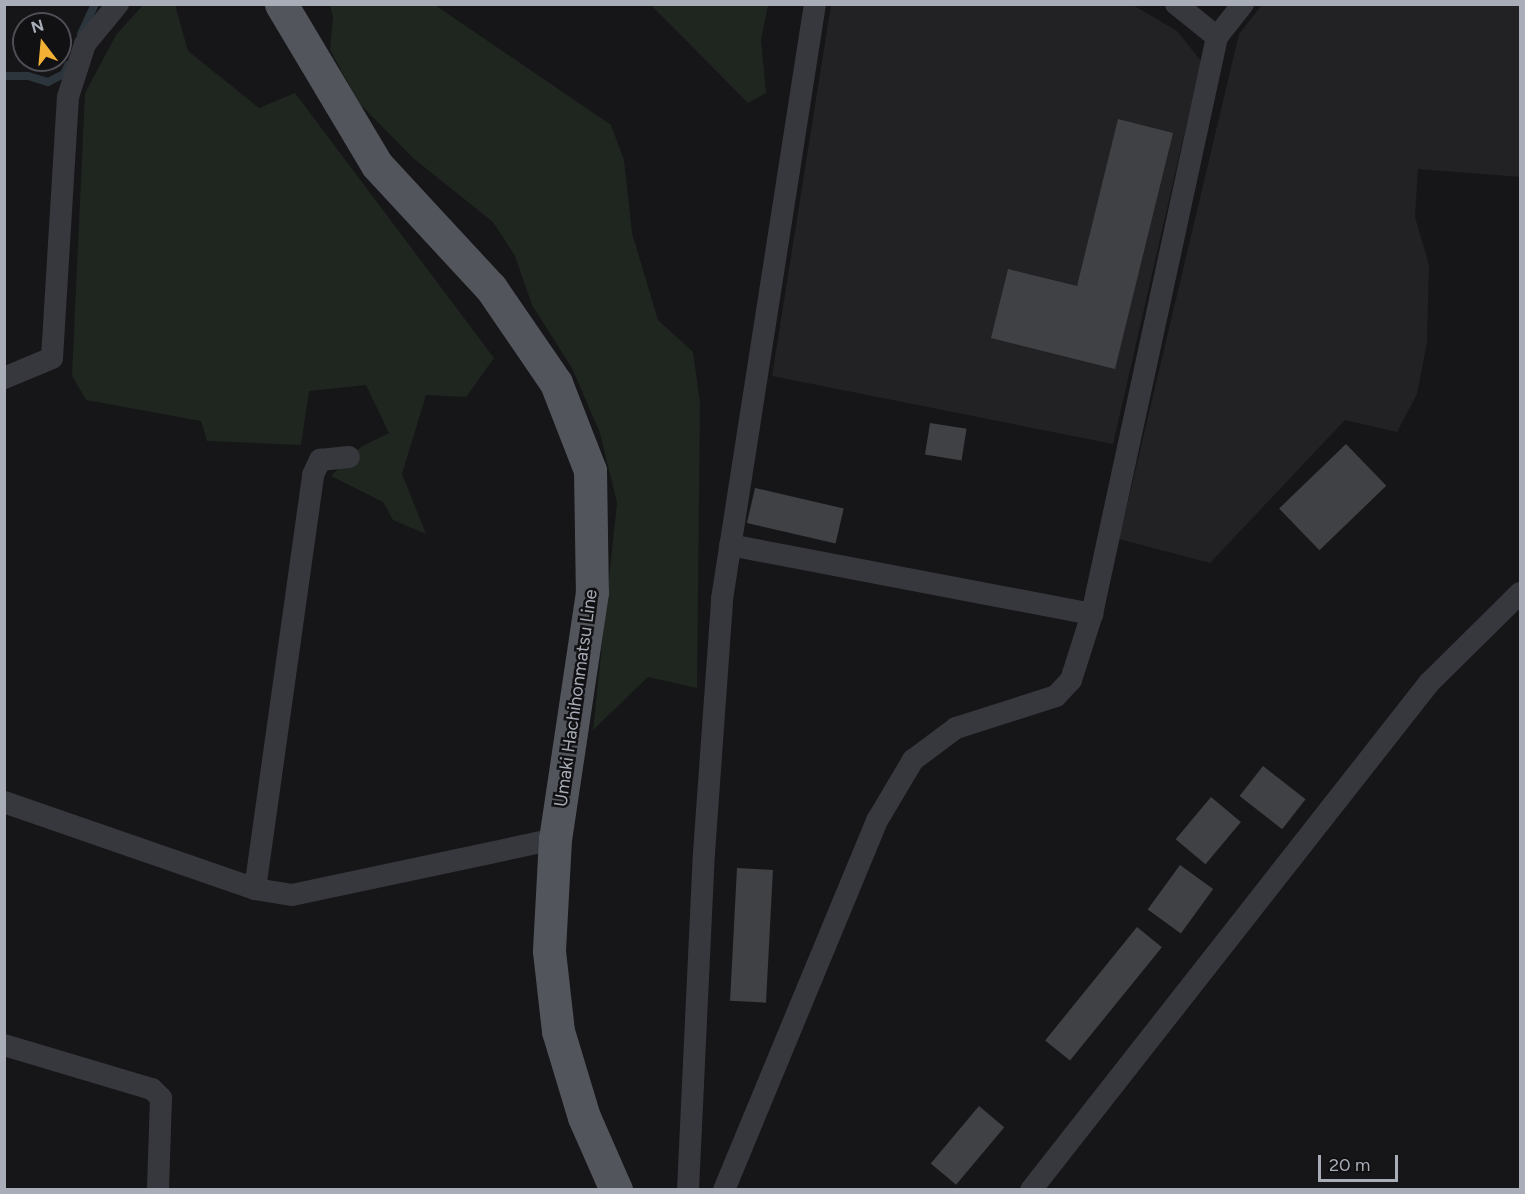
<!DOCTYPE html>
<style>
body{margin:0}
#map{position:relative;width:1525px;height:1194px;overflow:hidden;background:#161618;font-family:Figtree,sans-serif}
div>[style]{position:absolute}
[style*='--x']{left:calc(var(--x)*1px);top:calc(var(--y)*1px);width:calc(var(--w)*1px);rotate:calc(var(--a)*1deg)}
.built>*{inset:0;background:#222225}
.green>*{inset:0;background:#1e261f}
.stream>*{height:8px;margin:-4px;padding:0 4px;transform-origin:4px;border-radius:4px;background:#2c353c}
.building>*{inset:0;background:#404145;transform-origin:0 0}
.street>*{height:22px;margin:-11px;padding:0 11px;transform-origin:11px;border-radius:11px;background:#37383d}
.primary>*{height:33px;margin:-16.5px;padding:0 16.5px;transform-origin:16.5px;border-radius:16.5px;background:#53555c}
span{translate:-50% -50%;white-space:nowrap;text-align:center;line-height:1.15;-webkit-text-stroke:5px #111113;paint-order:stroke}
.street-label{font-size:18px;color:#a8adb8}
.frame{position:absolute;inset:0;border:6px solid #a8adb8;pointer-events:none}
.north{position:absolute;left:12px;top:12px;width:60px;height:60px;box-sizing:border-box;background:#111113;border:2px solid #4d4f55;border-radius:50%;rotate:344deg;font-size:16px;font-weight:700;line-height:24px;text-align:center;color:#a8adb8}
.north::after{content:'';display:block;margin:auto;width:21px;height:27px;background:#f2b134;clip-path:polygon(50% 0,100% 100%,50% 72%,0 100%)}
.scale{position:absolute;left:1318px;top:1155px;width:80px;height:27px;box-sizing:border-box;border:3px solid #a8adb8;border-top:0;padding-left:8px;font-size:18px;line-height:21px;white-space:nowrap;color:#a8adb8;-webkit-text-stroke:4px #111113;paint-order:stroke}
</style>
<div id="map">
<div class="built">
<div style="clip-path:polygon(831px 5px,1133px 5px,1177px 31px,1201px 61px,1113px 444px,772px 376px)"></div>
<div style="clip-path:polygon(1262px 5px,1520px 5px,1520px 177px,1418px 169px,1415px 217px,1429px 265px,1427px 342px,1417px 394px,1397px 432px,1345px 420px,1210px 563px,1119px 539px,1239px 34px)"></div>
</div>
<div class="green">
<div style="clip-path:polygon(144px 4px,175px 5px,188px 51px,259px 108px,295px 93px,494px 358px,466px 397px,426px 395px,402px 474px,426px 534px,393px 520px,383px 502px,331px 476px,361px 447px,389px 433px,366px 385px,309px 391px,301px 445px,207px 441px,201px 421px,86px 400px,72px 376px,85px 93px,116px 35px)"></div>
<div style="clip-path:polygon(330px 5px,435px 5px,611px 125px,624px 160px,632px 233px,658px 320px,693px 352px,700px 403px,697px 688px,648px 677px,593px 730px,617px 503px,600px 433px,572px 368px,532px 305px,515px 256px,493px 222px,413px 158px,359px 103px,330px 50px,333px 17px)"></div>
<div style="clip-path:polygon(651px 5px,768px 5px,761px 40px,766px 93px,748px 103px)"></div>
</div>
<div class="stream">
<div style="--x:81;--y:34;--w:33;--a:-65"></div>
<div style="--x:4;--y:76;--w:24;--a:0"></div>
<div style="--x:28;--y:76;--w:21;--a:17"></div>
<div style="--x:48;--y:82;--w:18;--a:-27"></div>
<div style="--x:64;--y:74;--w:10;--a:-66"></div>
</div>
<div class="building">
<div style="clip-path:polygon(1118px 119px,1173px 133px,1115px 369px,991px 338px,1008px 269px,1077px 286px)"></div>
<div style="left:930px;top:423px;width:37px;height:32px;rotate:9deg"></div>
<div style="left:1346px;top:444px;width:58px;height:93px;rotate:46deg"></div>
<div style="left:755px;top:488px;width:91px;height:36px;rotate:13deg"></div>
<div style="left:1263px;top:766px;width:54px;height:38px;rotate:38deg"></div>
<div style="left:1211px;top:797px;width:39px;height:55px;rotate:40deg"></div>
<div style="left:1180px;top:865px;width:41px;height:55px;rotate:36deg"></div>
<div style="left:737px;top:868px;width:36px;height:133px;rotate:3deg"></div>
<div style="left:1137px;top:927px;width:32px;height:146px;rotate:39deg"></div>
<div style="left:979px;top:1106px;width:33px;height:75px;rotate:40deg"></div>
</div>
<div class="street">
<div style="--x:1176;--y:4;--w:53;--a:38.8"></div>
<div style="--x:4;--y:378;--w:52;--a:-22.6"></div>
<div style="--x:52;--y:358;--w:261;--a:-86.5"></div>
<div style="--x:68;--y:97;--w:56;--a:-72.2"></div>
<div style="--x:85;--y:44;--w:52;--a:-50.5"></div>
<div style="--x:730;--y:545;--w:369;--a:10.8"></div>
<div style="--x:4;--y:802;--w:266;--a:19.1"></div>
<div style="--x:255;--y:889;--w:37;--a:9"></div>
<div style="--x:292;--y:895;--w:269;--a:-12"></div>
<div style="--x:255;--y:889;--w:418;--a:-82"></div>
<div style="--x:313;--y:475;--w:17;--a:-65"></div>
<div style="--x:320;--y:460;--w:29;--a:-6"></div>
<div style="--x:4;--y:1045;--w:154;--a:16.6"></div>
<div style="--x:152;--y:1089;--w:13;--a:45"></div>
<div style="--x:161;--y:1098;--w:92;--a:91.9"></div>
<div style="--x:688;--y:1190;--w:337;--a:-87.3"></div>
<div style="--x:704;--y:853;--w:255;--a:-85.9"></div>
<div style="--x:722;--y:599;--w:602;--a:-81.12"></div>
<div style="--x:724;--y:1190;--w:402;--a:-67.5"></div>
<div style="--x:878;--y:819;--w:69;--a:-59.3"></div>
<div style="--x:913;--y:760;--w:54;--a:-36.7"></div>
<div style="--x:956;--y:728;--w:105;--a:-17.7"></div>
<div style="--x:1056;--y:696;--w:22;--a:-47"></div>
<div style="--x:1071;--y:680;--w:69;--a:-72.3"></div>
<div style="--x:1092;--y:614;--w:590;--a:-77.78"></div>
<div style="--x:1217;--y:37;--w:42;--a:-51.8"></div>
<div style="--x:1031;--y:1190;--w:645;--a:-51.87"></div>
<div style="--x:1429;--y:683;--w:128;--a:-44.7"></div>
</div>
<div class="primary">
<div style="--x:281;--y:4;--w:187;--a:59.2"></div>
<div style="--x:377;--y:165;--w:168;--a:47.2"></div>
<div style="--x:491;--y:288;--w:115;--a:55.6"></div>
<div style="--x:556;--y:383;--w:93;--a:68.7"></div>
<div style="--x:590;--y:470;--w:122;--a:89.1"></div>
<div style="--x:592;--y:592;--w:250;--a:98.5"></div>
<div style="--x:555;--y:839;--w:112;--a:93.1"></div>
<div style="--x:549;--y:951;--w:81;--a:83.6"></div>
<div style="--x:558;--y:1031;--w:90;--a:73.2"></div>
<div style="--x:584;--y:1117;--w:80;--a:66.3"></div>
</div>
<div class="street-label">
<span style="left:576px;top:698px;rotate:-82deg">Umaki Hachihonmatsu Line</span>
</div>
<div class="frame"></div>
<div class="north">N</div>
<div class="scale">20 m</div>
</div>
